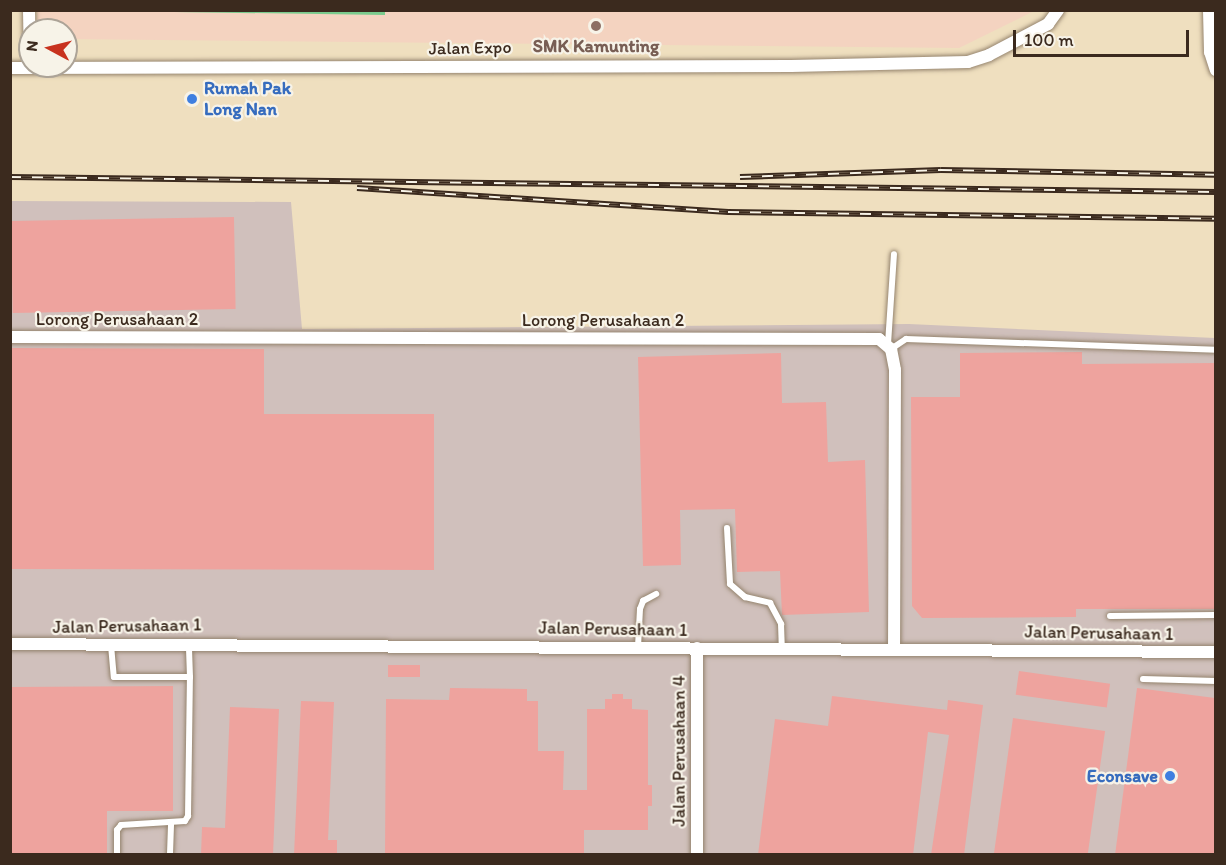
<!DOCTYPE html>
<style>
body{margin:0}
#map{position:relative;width:1226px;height:865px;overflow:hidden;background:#efdfbf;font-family:Itim,sans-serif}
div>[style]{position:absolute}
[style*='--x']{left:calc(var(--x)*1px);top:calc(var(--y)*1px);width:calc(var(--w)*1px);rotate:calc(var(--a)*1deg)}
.built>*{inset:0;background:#f4d3c0}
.industrial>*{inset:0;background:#d0c0bc}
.green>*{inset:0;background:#79cb8d}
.building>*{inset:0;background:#eea39e;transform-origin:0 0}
.roads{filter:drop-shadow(0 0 2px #95846e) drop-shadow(0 0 2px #95846e)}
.service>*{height:6px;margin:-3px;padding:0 3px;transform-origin:3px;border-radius:3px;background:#fff}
.minor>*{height:12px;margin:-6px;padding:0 6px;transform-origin:6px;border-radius:6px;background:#fff}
.rail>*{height:6px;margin-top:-3px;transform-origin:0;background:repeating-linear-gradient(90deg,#f7f3e8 0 11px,#3b2a1e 0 22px);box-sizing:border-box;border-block:2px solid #3b2a1e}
.dots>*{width:16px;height:16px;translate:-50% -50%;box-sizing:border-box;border:3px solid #f7f3e8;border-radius:50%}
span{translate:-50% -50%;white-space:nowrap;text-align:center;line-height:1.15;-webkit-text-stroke:4.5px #f7f3e8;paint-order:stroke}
.education-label{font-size:18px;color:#785e54;font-weight:700}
.street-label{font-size:18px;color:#3b2a1e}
.shop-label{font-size:18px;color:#366cbe;font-weight:700}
.left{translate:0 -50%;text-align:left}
.right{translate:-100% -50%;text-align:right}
.frame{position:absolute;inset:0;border:12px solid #3b2a1e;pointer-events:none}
.north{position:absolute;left:18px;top:18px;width:60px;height:60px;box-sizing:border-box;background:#f7f3e8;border:2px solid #aca397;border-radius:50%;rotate:277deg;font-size:16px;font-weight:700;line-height:24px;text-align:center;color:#3b2a1e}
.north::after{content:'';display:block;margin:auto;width:21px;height:27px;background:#c8321e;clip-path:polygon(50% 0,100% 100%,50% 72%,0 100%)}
.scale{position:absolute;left:1013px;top:30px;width:176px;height:27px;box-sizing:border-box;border:3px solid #3b2a1e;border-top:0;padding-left:8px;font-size:18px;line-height:21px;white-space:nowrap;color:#3b2a1e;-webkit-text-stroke:4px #f7f3e8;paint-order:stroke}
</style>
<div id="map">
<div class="built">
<div style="clip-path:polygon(37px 10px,1034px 11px,959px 48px,66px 39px,66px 30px,37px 27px)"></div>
</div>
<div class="industrial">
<div style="clip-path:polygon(11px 201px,291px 202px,302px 329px,909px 324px,1215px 338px,1215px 854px,11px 854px)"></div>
</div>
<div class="green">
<div style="clip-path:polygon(109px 11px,385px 11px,385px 15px)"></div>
</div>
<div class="building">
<div style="left:234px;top:217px;width:92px;height:223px;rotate:89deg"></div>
<div style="clip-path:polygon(11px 348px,264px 349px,264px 414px,434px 414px,434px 570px,10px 569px)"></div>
<div style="clip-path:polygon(1082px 352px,1082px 364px,1215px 363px,1215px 609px,1076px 609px,1076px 617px,922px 618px,912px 606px,911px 397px,960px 397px,960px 353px)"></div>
<div style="clip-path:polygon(781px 353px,782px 403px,826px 402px,828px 462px,865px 460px,869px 612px,782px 615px,780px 571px,737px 572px,735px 509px,680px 510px,681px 565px,643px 566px,638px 357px)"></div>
<div style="left:388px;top:665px;width:32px;height:12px"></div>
<div style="left:1019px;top:671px;width:92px;height:24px;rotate:8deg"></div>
<div style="clip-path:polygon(173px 686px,173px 811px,107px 811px,107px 855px,10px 855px,10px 687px)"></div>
<div style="clip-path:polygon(450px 688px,527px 689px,527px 701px,538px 701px,538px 751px,564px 751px,563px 790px,587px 790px,587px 709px,605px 709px,605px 699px,612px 699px,612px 694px,623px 694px,623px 699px,632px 699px,632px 709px,648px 710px,648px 785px,652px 785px,652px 806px,648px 806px,648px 830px,584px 830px,584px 855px,385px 855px,386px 699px,449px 700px)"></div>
<div style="clip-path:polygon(1137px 688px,1215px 698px,1215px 855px,1115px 855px)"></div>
<div style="clip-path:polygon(832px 696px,947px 710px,948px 700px,983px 705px,964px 855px,931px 855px,949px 735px,928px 732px,913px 855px,758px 855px,775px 719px,828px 726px)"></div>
<div style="clip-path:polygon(301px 701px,334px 702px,328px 840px,337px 840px,337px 855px,294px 855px)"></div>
<div style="clip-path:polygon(230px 707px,279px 709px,273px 855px,201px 855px,202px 827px,225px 828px)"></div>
<div style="left:1013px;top:718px;width:93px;height:138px;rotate:8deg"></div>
</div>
<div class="roads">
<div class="service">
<div style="--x:888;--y:344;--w:90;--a:-86.2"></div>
<div style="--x:891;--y:349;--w:18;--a:-34"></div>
<div style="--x:906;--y:339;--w:310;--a:2"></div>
<div style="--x:727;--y:528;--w:56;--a:86.9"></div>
<div style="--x:730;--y:584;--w:20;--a:41"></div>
<div style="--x:745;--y:597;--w:26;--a:13"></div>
<div style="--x:770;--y:603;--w:24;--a:62"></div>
<div style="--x:781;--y:624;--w:24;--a:88"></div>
<div style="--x:1110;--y:616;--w:106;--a:-0.5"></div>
<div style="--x:111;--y:645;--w:32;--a:85"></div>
<div style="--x:114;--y:677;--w:76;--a:0"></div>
<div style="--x:190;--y:677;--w:33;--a:-92"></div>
<div style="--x:638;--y:647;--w:38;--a:-87"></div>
<div style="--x:640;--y:609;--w:9;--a:-69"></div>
<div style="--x:643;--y:601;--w:15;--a:-28"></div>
<div style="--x:1143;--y:679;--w:73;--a:1.6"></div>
<div style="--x:117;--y:854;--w:24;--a:-90"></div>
<div style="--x:117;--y:830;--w:6;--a:-51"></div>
<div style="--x:121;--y:825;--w:64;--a:-3.6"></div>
<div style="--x:185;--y:821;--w:6;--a:-59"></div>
<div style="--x:188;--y:816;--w:139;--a:-89.2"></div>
<div style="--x:170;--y:854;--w:32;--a:-88"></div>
</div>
<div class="minor">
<div style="--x:29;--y:10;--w:57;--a:89"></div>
<div style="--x:1209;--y:10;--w:42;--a:88.6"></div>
<div style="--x:1210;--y:52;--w:19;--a:72"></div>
<div style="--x:10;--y:68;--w:781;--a:-0.15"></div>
<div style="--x:791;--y:66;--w:177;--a:-1.3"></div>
<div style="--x:968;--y:62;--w:22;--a:-18"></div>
<div style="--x:989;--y:55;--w:67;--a:-27.7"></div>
<div style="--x:1048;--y:24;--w:17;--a:-54"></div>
<div style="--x:10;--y:337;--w:869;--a:0.13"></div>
<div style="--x:879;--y:339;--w:16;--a:40"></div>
<div style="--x:891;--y:349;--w:21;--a:79"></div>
<div style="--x:895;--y:370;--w:278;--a:90.2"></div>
<div style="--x:10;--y:644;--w:1206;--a:0.38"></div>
<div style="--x:697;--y:648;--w:206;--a:90"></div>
</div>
</div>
<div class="rail">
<div style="--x:10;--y:177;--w:1206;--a:0.71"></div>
<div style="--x:740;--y:177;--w:201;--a:-2"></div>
<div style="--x:941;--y:170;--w:275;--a:1"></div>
<div style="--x:357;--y:188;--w:372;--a:3.7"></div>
<div style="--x:728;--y:212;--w:488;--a:0.8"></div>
</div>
<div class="dots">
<div style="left:596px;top:26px;background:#8d6e63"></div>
<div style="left:192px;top:99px;background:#3f7fe0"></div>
<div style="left:1170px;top:776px;background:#3f7fe0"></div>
</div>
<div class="education-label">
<span style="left:596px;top:46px">SMK Kamunting</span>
</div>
<div class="street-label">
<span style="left:470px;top:48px;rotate:-1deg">Jalan Expo</span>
<span style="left:117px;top:319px">Lorong Perusahaan 2</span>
<span style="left:603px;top:320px">Lorong Perusahaan 2</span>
<span style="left:127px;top:626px;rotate:-1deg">Jalan Perusahaan 1</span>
<span style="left:613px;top:629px;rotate:1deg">Jalan Perusahaan 1</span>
<span style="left:1099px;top:633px;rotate:1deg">Jalan Perusahaan 1</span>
<span style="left:679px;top:751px;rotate:-90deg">Jalan Perusahaan 4</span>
</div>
<div class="shop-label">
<span class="left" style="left:204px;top:99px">Rumah Pak<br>Long Nan</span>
<span class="right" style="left:1158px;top:776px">Econsave</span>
</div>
<div class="frame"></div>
<div class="north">N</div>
<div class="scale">100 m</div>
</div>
